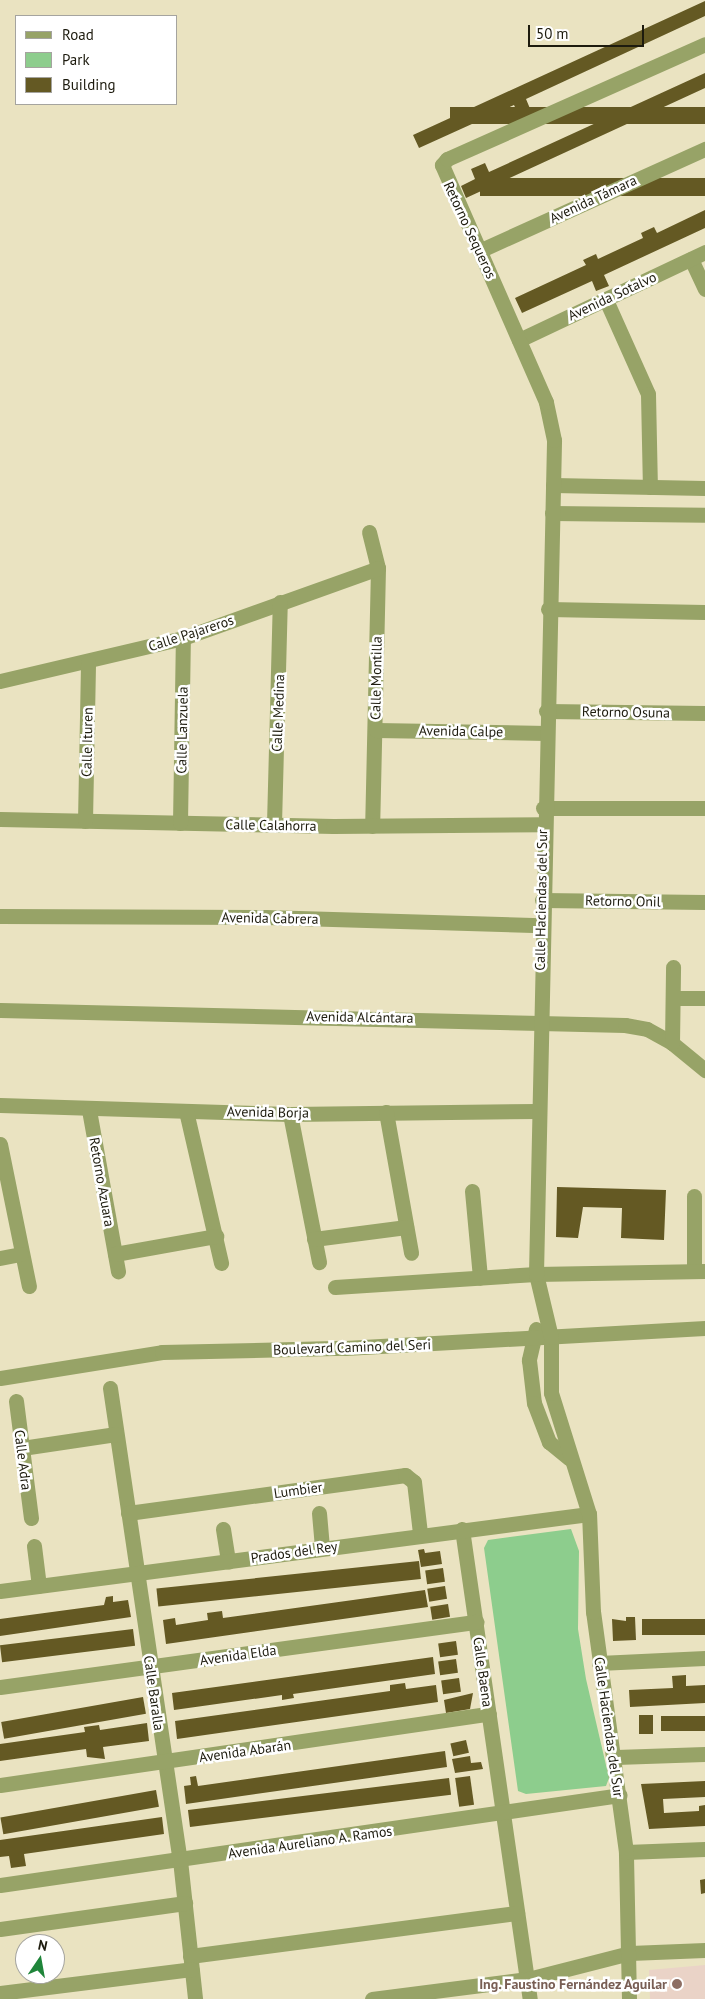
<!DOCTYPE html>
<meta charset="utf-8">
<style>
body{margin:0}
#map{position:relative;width:705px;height:1999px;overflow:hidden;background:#eae3c1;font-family:"PT Sans",sans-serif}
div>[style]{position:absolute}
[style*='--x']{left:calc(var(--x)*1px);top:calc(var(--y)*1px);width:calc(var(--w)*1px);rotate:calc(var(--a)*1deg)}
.education>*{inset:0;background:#ead3c7}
.green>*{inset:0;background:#8dcd8d}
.building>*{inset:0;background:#645923;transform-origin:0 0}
.minor>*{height:15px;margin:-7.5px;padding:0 7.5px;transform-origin:7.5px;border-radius:7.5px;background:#97a367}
.dots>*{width:14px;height:14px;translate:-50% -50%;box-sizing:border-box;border:2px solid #fff;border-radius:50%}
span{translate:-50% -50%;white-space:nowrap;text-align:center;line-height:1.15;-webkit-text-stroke:5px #fff;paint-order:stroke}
.street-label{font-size:14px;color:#1d1b0e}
.education-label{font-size:14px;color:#785e54;font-weight:700}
.right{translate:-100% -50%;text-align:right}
.legend{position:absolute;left:15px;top:15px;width:162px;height:90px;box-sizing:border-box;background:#fff;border:1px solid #a5a49f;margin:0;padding:6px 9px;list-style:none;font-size:15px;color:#1d1b0e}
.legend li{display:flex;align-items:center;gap:10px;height:25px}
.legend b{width:25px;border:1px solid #a5a49f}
.north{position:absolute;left:15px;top:1934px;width:50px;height:50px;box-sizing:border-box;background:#fff;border:1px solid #a5a49f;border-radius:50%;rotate:12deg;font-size:14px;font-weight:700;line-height:20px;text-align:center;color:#1d1b0e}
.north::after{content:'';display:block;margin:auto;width:18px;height:22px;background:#1f853a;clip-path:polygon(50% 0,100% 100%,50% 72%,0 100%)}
.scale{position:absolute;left:528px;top:25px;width:116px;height:22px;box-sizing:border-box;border:2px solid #1d1b0e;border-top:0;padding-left:6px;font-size:15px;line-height:18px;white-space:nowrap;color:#1d1b0e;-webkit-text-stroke:4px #fff;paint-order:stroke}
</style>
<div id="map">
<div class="education">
<div style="clip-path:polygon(705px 1965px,705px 1999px,650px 1999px,649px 1970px)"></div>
</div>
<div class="green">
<div style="clip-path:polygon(571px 1529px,579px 1551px,578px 1629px,586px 1679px,609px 1778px,606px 1786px,526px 1794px,518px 1791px,484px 1548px,488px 1540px)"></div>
</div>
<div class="building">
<div style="clip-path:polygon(705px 1px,705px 16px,526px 99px,531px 111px,519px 116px,514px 105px,419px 148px,413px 135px)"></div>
<div style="clip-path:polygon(705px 73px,705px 88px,466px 198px,461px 186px,475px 179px,471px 169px,485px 163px,489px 172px)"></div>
<div style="left:705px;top:107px;width:17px;height:255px;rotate:90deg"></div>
<div style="left:705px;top:178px;width:18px;height:225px;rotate:90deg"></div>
<div style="clip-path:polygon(705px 210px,705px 228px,604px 275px,609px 286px,596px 291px,592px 281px,522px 313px,515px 298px,586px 265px,583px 260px,596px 254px,598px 259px,643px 238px,641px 233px,654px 227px,657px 233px)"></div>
<div style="clip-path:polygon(557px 1187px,666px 1190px,664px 1240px,621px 1238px,622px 1208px,583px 1207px,578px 1238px,556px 1237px)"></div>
<div style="clip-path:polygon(424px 1549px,425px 1553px,440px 1551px,442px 1564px,421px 1567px,418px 1550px)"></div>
<div style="left:419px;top:1561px;width:18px;height:264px;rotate:84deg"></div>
<div style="left:443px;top:1568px;width:14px;height:18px;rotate:82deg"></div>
<div style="left:445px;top:1586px;width:13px;height:18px;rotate:81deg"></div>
<div style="clip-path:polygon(425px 1590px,428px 1607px,166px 1644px,163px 1620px,175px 1618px,176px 1625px,208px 1620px,207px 1613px,222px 1611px,223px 1618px)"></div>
<div style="clip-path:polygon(113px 1596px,113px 1602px,128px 1600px,131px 1617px,0 1636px,0 1619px,104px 1605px,106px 1597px)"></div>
<div style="left:448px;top:1604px;width:13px;height:18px;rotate:81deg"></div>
<div style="clip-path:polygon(626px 1617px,635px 1617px,636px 1640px,613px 1641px,612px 1619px,626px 1621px)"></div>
<div style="left:705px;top:1619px;width:16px;height:63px;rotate:90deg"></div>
<div style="left:133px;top:1629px;width:17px;height:134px;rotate:83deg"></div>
<div style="left:456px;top:1641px;width:14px;height:18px;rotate:82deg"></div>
<div style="clip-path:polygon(433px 1657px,435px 1674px,293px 1694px,294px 1698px,282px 1700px,282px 1695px,174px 1710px,172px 1693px)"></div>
<div style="left:456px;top:1659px;width:14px;height:18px;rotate:82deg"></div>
<div style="clip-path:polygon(686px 1675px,686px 1686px,705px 1685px,705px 1703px,630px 1707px,629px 1690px,673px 1688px,672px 1676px)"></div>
<div style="left:459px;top:1678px;width:14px;height:18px;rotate:82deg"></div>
<div style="clip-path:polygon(405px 1683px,406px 1689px,436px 1685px,438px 1702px,177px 1739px,175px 1721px,390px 1691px,390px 1685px)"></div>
<div style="clip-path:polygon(473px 1693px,470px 1709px,446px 1713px,444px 1700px)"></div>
<div style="left:143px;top:1697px;width:17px;height:144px;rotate:80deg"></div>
<div style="left:653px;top:1715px;width:19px;height:14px;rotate:90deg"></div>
<div style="left:705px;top:1716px;width:15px;height:44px;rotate:90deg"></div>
<div style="clip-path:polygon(147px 1723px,149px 1741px,103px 1747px,105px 1759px,87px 1757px,86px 1749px,0 1761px,0 1744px,85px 1732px,84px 1727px,99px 1725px,100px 1730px)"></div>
<div style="left:466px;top:1740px;width:13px;height:16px;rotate:77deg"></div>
<div style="clip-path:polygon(445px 1751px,447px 1767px,186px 1804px,184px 1786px,191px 1785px,190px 1777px,196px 1776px,198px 1786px)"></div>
<div style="clip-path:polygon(470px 1756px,471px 1763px,481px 1762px,483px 1769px,455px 1773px,452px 1759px)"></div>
<div style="left:470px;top:1776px;width:29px;height:15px;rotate:82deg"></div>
<div style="left:449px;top:1778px;width:17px;height:263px;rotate:83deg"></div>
<div style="clip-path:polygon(705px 1781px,705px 1797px,663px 1799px,664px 1813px,699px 1811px,699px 1806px,705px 1805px,705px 1826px,649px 1829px,641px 1784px)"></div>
<div style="left:156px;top:1790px;width:17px;height:158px;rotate:80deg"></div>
<div style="clip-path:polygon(162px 1817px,164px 1834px,24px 1854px,26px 1866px,11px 1868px,9px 1856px,0 1857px,0 1840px)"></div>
<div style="clip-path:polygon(705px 1879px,705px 1893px,701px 1894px,700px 1880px)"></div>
</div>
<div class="minor">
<div style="--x:481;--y:250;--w:246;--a:-24.3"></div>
<div style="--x:691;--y:259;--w:33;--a:65"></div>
<div style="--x:606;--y:300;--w:103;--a:65.9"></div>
<div style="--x:648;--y:394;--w:93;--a:88.8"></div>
<div style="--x:519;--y:340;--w:206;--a:-25.3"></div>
<div style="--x:553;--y:485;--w:152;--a:1.1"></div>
<div style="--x:552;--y:513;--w:153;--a:0.7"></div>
<div style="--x:369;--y:532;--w:37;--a:76"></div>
<div style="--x:378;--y:568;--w:258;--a:91.3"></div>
<div style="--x:548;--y:609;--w:157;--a:1.1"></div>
<div style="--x:0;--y:681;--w:188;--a:-13.2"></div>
<div style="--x:183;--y:638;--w:207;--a:-19.7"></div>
<div style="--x:546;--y:711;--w:159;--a:0.7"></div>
<div style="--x:376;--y:730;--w:170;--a:1"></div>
<div style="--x:543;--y:808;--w:162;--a:0"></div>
<div style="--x:0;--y:819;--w:333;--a:1.2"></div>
<div style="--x:333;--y:826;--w:210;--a:-0.5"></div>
<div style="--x:85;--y:821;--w:159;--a:-88.9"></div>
<div style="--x:180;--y:823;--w:185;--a:-89.1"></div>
<div style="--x:274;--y:824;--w:222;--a:-88.5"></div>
<div style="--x:542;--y:900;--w:163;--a:0.7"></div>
<div style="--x:0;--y:916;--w:265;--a:0.2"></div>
<div style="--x:265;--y:917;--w:276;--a:1.7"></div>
<div style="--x:673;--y:998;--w:32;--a:0"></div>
<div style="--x:0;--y:1010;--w:625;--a:1.37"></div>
<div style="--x:625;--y:1025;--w:22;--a:10"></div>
<div style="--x:647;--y:1029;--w:29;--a:29"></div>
<div style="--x:672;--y:1043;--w:43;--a:39.3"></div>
<div style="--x:672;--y:1043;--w:76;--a:-89.2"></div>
<div style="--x:0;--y:1105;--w:290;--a:1.8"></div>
<div style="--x:290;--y:1114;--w:247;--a:-0.7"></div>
<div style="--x:89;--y:1110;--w:164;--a:79.8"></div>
<div style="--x:186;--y:1111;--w:156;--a:77"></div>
<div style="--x:386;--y:1112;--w:143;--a:79.9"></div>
<div style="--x:290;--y:1114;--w:151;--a:78.9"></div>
<div style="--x:0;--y:1144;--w:145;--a:78.5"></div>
<div style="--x:472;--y:1191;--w:87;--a:84.7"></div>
<div style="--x:314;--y:1239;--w:93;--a:-7.4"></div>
<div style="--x:115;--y:1254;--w:103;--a:-10.1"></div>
<div style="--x:0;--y:1258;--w:21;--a:-11"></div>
<div style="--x:694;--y:1271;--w:75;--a:-90"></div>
<div style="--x:335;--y:1287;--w:201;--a:-3.7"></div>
<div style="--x:536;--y:1274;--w:169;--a:-1"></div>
<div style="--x:536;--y:1329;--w:32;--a:103"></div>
<div style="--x:529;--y:1360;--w:43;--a:83.4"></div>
<div style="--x:534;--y:1403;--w:42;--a:69"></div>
<div style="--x:549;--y:1442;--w:26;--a:39"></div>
<div style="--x:0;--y:1378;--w:164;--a:-9.1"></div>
<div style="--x:162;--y:1352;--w:183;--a:-1.3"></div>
<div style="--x:345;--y:1348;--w:361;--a:-3.2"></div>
<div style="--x:110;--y:1388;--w:477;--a:81.6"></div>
<div style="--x:180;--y:1860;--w:140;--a:83.8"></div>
<div style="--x:16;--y:1401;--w:118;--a:82.7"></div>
<div style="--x:22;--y:1448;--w:95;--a:-8.5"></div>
<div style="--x:128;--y:1513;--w:280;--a:-7.8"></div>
<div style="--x:405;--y:1475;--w:11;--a:38"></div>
<div style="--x:414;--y:1482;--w:51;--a:83.3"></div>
<div style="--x:319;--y:1513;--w:35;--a:85"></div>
<div style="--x:223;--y:1529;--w:33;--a:81"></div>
<div style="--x:462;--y:1529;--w:475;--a:81.8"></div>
<div style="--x:34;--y:1546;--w:40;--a:82.9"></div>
<div style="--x:0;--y:1591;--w:594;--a:-7.45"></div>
<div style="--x:599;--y:1663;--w:106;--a:-2.7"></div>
<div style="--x:0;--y:1687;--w:481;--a:-7.8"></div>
<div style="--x:616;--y:1757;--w:89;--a:-1.9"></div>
<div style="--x:0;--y:1785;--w:494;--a:-8.3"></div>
<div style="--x:626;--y:1852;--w:79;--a:-2.2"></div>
<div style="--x:0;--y:1885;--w:626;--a:-8.26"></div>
<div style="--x:0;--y:1929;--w:187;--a:-8"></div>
<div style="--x:190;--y:1956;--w:330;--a:-7.5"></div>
<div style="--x:0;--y:1993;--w:193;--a:-7.1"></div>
<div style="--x:372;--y:1999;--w:157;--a:-7.3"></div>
<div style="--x:528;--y:1979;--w:105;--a:-14.3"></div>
<div style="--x:630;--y:1953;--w:75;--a:-2.3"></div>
<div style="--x:629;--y:1999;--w:147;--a:-91.2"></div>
<div style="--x:626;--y:1852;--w:242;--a:-97.8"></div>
<div style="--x:593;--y:1612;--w:98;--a:-92.3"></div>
<div style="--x:589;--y:1514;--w:127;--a:-107.4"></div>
<div style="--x:551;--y:1393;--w:56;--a:-90"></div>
<div style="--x:551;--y:1337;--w:65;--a:-103.4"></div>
<div style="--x:536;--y:1274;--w:834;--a:-88.76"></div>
<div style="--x:554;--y:440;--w:39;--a:-102"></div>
<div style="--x:546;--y:402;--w:259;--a:-113.7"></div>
<div style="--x:442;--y:165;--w:8;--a:-50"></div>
<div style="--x:447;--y:159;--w:282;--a:-24"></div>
</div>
<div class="dots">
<div style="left:677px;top:1984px;background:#8d6e63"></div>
</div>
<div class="street-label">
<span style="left:593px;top:199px;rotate:-25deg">Avenida Támara</span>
<span style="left:470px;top:230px;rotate:65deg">Retorno Sequeros</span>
<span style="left:612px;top:296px;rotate:-25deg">Avenida Sotalvo</span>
<span style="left:191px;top:633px;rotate:-18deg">Calle Pajareros</span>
<span style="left:376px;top:678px;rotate:-89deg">Calle Montilla</span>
<span style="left:626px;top:712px;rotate:1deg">Retorno Osuna</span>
<span style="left:278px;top:713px;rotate:-88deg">Calle Medina</span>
<span style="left:182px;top:730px;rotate:-89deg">Calle Lanzuela</span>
<span style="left:461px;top:731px;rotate:1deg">Avenida Calpe</span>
<span style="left:87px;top:742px;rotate:-89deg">Calle Ituren</span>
<span style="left:271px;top:825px;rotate:1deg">Calle Calahorra</span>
<span style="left:541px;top:900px;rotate:-89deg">Calle Haciendas del Sur</span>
<span style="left:623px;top:901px;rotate:1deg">Retorno Onil</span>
<span style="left:270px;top:918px;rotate:1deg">Avenida Cabrera</span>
<span style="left:360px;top:1017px;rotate:1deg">Avenida Alcántara</span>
<span style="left:268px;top:1112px;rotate:1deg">Avenida Borja</span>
<span style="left:102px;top:1182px;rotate:80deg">Retorno Azuara</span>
<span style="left:352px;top:1347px;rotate:-2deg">Boulevard Camino del Seri</span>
<span style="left:23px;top:1460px;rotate:83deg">Calle Adra</span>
<span style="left:298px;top:1490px;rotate:-8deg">Lumbier</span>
<span style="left:294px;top:1552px;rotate:-8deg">Prados del Rey</span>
<span style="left:238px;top:1655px;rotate:-8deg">Avenida Elda</span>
<span style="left:483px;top:1672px;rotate:82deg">Calle Baena</span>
<span style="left:154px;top:1693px;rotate:82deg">Calle Baralla</span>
<span style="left:609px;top:1727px;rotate:82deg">Calle Haciendas del Sur</span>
<span style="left:245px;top:1751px;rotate:-8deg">Avenida Abarán</span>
<span style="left:310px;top:1842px;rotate:-8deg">Avenida Aureliano A. Ramos</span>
</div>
<div class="education-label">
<span class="right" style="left:667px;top:1984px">Ing. Faustino Fernández Aguilar</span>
</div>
<ul class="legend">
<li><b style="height:6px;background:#97a367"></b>Road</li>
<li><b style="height:14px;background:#8dcd8d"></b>Park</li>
<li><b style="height:14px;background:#645923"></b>Building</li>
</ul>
<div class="north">N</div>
<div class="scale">50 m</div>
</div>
